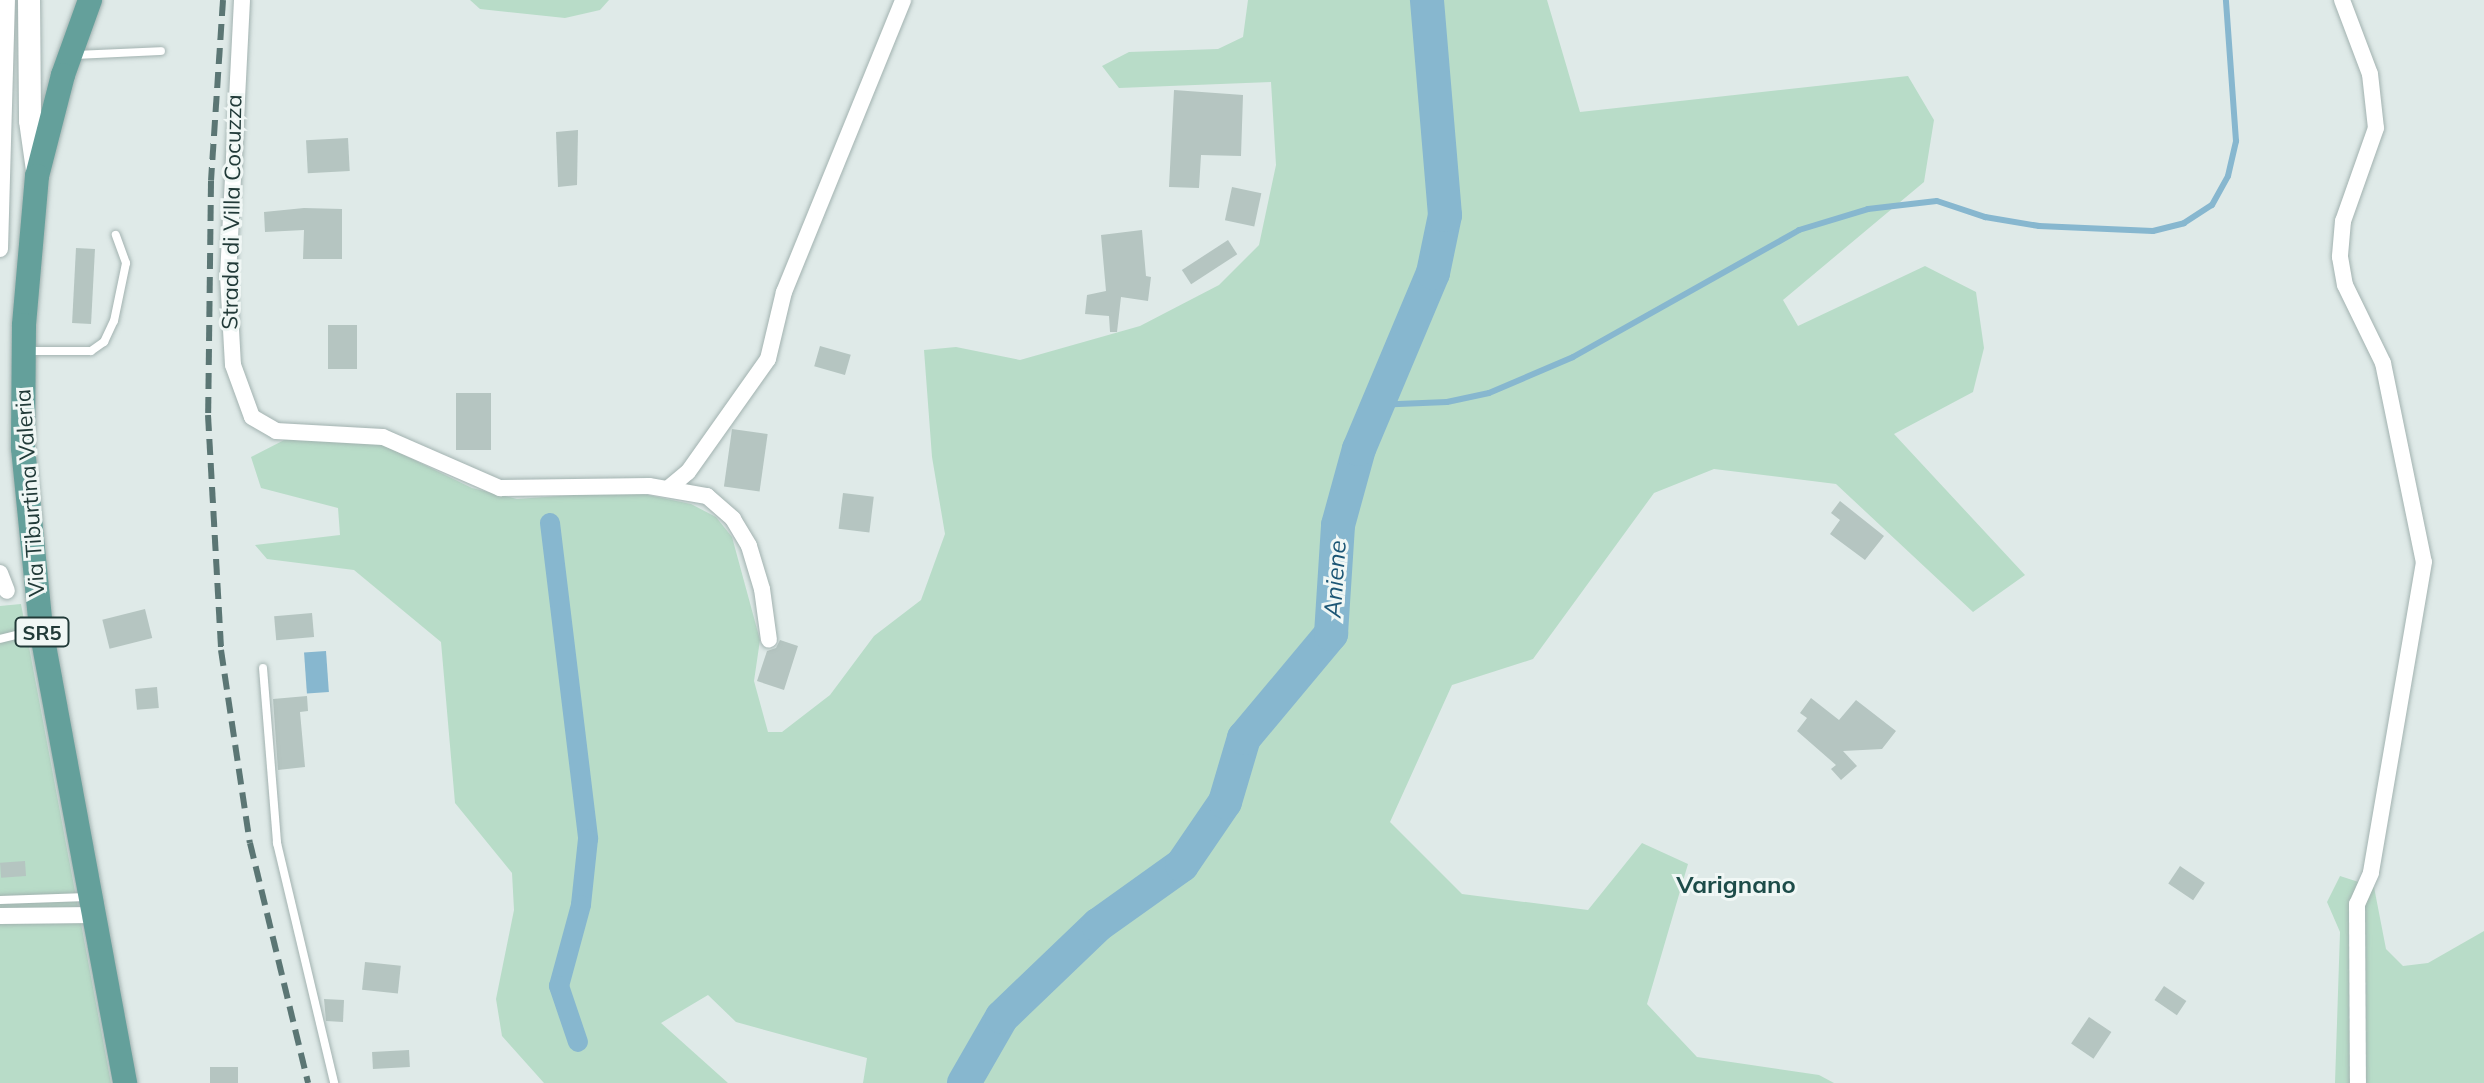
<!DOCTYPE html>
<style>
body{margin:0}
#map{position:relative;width:2484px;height:1083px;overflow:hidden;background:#dfeae8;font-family:Mulish,sans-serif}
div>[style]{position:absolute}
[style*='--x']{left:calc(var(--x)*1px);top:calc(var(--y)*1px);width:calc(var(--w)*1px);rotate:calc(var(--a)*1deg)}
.green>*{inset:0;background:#b8dcc8}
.water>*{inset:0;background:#87b7cf;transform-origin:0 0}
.stream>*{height:6px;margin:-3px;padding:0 3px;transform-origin:3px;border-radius:3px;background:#87b7cf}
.canal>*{height:20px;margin:-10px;padding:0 10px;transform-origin:10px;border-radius:10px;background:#87b7cf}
.river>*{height:34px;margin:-17px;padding:0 17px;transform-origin:17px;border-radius:17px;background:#87b7cf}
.building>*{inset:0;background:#b5c5c1;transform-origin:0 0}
.roads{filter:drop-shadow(0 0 2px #a2b2b0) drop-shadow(0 0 2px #a2b2b0)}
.lane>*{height:8px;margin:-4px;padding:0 4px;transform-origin:4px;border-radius:4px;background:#fff}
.street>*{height:16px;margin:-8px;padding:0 8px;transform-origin:8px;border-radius:8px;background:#fff}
.secondary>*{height:22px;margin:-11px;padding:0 11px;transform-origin:11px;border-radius:11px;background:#fff}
.primary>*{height:24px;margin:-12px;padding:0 12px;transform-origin:12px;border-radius:12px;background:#64a09b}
.rail>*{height:6px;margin-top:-3px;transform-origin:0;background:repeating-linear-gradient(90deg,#5b7674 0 16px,transparent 0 24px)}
span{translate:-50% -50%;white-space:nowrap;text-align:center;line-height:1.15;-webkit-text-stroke:6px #f0f7f5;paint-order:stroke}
.shield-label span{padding:2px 6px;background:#f0f7f5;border:2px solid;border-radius:6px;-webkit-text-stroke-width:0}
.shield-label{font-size:20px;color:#213a38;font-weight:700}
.street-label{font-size:22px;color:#213a38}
.water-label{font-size:24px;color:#1c5675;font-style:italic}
.neighbourhood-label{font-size:24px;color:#1d4c49;font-weight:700}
</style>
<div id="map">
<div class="green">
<div style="clip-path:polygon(470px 0,609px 0,600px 10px,565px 18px,480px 9px)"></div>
<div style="clip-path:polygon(1248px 0,1547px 0,1580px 112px,1908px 76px,1934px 120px,1924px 182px,1783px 300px,1798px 326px,1925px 266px,1976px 292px,1984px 348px,1973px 392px,1894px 434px,2025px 575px,1973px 612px,1836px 484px,1714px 469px,1654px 493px,1533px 659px,1452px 685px,1390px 822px,1462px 894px,1588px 910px,1642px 843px,1688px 864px,1647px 1004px,1697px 1057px,1819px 1075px,1834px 1083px,863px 1083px,867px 1058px,736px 1022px,708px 995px,661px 1023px,728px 1083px,544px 1083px,502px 1036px,496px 999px,514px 910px,512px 873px,455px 803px,441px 642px,354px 570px,267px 559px,255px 545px,340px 535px,338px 508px,261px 488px,251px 457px,294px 435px,377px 442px,472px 488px,517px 499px,629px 491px,691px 504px,716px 517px,732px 537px,760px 640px,754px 681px,768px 732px,782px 732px,830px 695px,874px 636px,921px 600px,945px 534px,932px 457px,924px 350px,956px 347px,1020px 360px,1140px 326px,1219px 285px,1259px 245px,1276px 165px,1271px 82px,1119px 88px,1102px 66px,1129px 52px,1218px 49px,1243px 37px)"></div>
<div style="clip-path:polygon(21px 604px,111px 1083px,0 1083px,0 606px)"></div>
<div style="clip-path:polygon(2340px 876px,2374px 887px,2386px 949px,2403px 966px,2428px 963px,2484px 931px,2484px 1083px,2335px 1083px,2340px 932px,2327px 902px)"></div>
</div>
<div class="water">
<div style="left:326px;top:651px;width:41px;height:22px;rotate:86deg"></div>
</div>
<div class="stream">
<div style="--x:1374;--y:405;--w:73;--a:-2.4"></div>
<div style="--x:1447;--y:402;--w:43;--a:-12.1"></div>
<div style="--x:1489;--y:393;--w:91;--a:-23.2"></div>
<div style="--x:1573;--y:357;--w:259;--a:-29.3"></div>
<div style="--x:1799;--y:230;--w:72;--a:-16.9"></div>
<div style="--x:1868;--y:209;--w:69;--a:-6.6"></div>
<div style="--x:1937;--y:201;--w:51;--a:18.4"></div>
<div style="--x:1985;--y:217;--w:55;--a:9.5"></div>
<div style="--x:2039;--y:226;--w:114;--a:2.5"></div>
<div style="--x:2153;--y:231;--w:32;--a:-14"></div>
<div style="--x:2184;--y:223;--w:33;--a:-33"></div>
<div style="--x:2212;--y:205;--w:33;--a:-61"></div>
<div style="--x:2228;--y:176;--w:36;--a:-77"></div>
<div style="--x:2236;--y:141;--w:141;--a:-94.1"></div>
</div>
<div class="canal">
<div style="--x:550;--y:523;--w:318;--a:83.1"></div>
<div style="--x:588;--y:839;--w:66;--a:96.1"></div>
<div style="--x:581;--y:905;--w:84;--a:105.2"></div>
<div style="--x:559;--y:986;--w:59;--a:71.3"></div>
</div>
<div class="river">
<div style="--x:964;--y:1083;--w:76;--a:-60.1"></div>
<div style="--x:1002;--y:1017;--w:133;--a:-43.8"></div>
<div style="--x:1098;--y:925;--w:103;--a:-35.5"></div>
<div style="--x:1182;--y:865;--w:76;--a:-55.7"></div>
<div style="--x:1225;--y:802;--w:67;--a:-73.5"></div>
<div style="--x:1244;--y:738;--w:136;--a:-50.1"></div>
<div style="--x:1331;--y:634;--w:109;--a:-86.3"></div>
<div style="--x:1338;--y:525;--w:79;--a:-74.6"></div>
<div style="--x:1359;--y:449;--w:191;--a:-67.2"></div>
<div style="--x:1433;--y:273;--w:59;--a:-78.3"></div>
<div style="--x:1445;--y:215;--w:216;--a:-94.8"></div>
</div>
<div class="building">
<div style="clip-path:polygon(1174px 90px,1243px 95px,1241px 156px,1201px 155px,1199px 188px,1169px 187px)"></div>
<div style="clip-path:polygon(578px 130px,577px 185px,558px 187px,556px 132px)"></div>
<div style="left:348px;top:138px;width:33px;height:42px;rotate:87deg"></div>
<div style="left:1232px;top:187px;width:30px;height:34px;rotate:12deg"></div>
<div style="clip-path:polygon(304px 208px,342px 209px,342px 259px,303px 259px,304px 230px,265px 232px,264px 212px)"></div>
<div style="clip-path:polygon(1142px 230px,1146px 276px,1151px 277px,1148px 301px,1121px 297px,1117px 332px,1110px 332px,1109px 316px,1085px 314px,1087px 295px,1106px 291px,1101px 235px)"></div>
<div style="left:1228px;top:240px;width:17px;height:55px;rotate:57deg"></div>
<div style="left:76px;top:248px;width:19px;height:75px;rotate:3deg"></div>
<div style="left:328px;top:325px;width:29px;height:44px"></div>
<div style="left:820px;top:346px;width:32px;height:21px;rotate:16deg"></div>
<div style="left:456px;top:393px;width:35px;height:57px"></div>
<div style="left:732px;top:429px;width:36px;height:58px;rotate:8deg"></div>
<div style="left:843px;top:493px;width:31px;height:36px;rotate:7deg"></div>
<div style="clip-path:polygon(1840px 501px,1884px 536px,1865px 560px,1830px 534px,1840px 520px,1831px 513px)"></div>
<div style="left:145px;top:609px;width:30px;height:44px;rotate:76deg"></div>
<div style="left:312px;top:613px;width:24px;height:38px;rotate:85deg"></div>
<div style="clip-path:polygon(780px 640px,798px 646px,784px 690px,757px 681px,767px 651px,776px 648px)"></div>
<div style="left:157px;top:687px;width:21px;height:22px;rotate:85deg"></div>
<div style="clip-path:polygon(307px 696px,308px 711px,300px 712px,305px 767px,278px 770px,273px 699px)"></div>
<div style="clip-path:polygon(1811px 698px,1839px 720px,1856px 700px,1896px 731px,1882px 749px,1843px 751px,1857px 766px,1841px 780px,1831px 769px,1836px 765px,1797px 731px,1807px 718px,1800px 713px)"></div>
<div style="left:25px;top:861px;width:15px;height:25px;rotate:86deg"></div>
<div style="left:2180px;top:866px;width:30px;height:21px;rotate:34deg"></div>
<div style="left:365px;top:962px;width:36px;height:28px;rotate:6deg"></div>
<div style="left:2164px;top:986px;width:27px;height:17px;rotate:34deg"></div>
<div style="clip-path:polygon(324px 999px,344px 1000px,343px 1022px,326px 1021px)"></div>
<div style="left:2089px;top:1017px;width:27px;height:32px;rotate:34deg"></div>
<div style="left:409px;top:1050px;width:17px;height:37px;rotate:87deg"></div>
<div style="left:238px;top:1067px;width:16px;height:28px;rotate:90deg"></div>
</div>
<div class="roads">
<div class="lane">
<div style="--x:74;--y:55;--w:87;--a:-2.6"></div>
<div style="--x:27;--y:351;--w:64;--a:0"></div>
<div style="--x:91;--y:351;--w:16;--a:-35"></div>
<div style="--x:104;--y:342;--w:23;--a:-65"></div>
<div style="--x:114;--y:321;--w:59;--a:-78.3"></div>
<div style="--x:126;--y:263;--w:30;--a:-110"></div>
<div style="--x:0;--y:639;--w:38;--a:-14"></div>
<div style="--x:263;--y:668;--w:176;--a:85.4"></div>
<div style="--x:277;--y:843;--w:247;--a:76.6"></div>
<div style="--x:0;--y:900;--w:87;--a:-2"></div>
</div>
<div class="street">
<div style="--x:242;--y:0;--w:276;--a:92.9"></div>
<div style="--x:228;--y:276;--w:89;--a:86.8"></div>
<div style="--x:233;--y:365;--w:55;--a:69.9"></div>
<div style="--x:252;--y:417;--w:28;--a:30"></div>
<div style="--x:276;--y:431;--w:107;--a:3.2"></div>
<div style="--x:383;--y:437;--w:128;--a:23.6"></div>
<div style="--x:500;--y:488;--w:149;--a:-0.8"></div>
<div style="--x:649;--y:486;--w:59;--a:9.8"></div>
<div style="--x:707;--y:496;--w:35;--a:41"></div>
<div style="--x:733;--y:519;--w:31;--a:59"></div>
<div style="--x:749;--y:546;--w:45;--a:73.2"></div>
<div style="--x:762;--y:589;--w:51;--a:82.2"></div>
<div style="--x:2342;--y:0;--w:79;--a:69.3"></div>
<div style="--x:2370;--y:74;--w:54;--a:83.7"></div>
<div style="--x:2376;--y:128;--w:99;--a:109.5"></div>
<div style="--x:2343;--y:221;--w:36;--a:95"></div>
<div style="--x:2340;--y:257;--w:28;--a:80"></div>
<div style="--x:2345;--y:285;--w:87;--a:64"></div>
<div style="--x:2383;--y:363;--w:203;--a:78.4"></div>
<div style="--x:2424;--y:562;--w:315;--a:99.7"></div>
<div style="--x:2371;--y:873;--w:34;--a:114"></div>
<div style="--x:2357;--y:904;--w:179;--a:89.7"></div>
<div style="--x:0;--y:249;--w:249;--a:-88.4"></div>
<div style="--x:670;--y:487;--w:23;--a:-40"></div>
<div style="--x:688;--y:472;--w:138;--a:-54.7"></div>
<div style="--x:768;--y:359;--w:69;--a:-76.6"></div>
<div style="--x:784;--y:292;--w:315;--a:-67.8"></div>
<div style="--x:0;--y:573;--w:19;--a:69"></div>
<div style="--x:0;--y:916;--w:94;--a:-0.6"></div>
</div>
<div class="secondary">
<div style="--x:29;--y:0;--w:121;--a:89.5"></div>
<div style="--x:30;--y:121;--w:49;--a:81.9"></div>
</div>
<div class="primary">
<div style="--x:90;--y:0;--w:80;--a:109.8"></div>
<div style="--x:63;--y:75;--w:104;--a:104.4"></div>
<div style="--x:37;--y:176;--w:150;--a:95"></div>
<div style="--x:24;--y:325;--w:123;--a:90.5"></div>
<div style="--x:23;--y:448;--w:182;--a:84.3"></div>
<div style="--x:41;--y:629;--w:462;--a:79.5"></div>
</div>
</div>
<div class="rail">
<div style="--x:223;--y:0;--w:181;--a:93.8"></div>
<div style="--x:211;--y:181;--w:234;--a:90.7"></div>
<div style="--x:208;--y:415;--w:235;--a:86.8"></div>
<div style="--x:221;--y:650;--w:195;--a:81.5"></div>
<div style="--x:250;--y:843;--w:247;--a:76.4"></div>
</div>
<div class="shield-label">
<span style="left:42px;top:632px">SR5</span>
</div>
<div class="street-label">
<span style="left:232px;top:212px;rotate:-89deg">Strada di Villa Cocuzza</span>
<span style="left:30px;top:493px;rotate:-94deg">Via Tiburtina Valeria</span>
</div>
<div class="water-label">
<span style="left:1335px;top:579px;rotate:-86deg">Aniene</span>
</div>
<div class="neighbourhood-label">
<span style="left:1736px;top:885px">Varignano</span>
</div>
</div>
